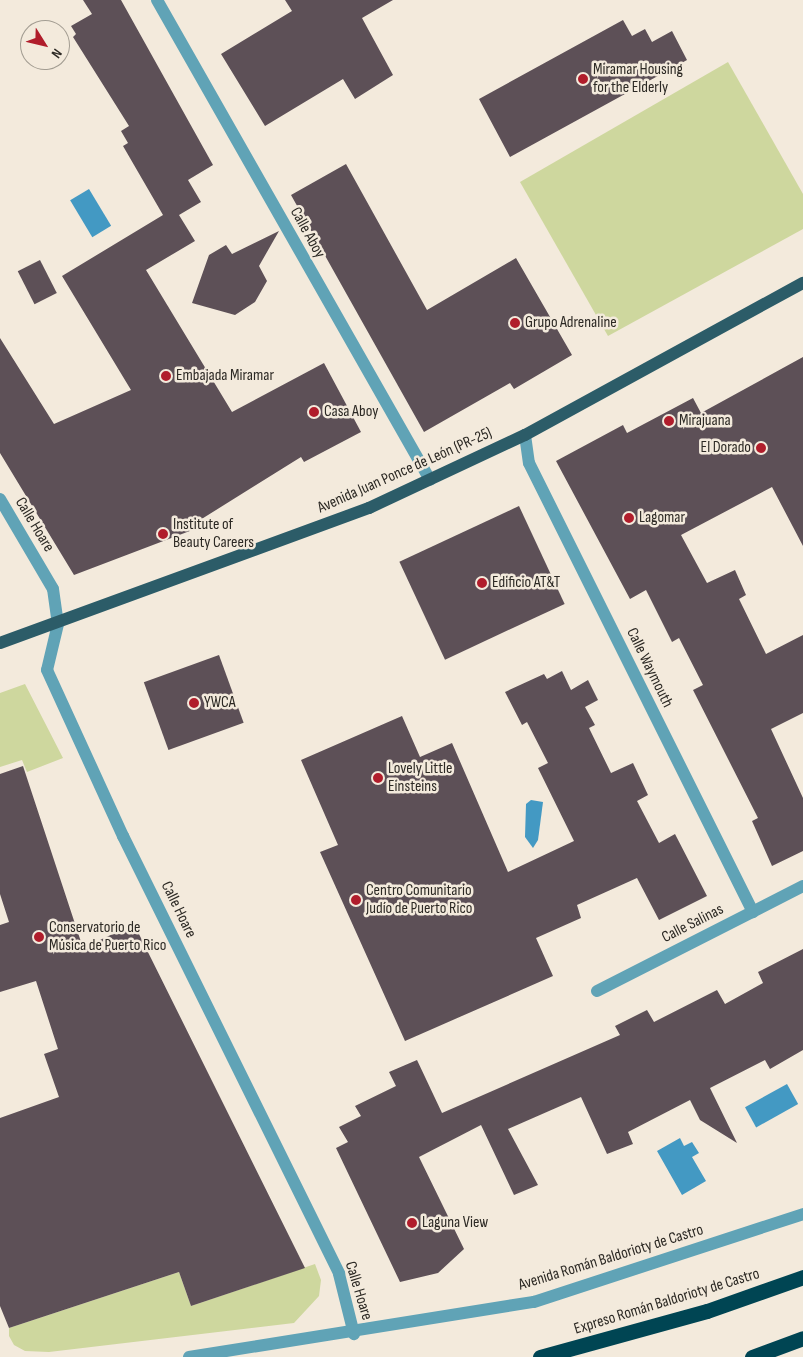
<!DOCTYPE html>
<meta charset="utf-8">
<style>
body{margin:0}
#map{position:relative;width:803px;height:1357px;overflow:hidden;background:#f3eadc;font-family:"Sofia Sans Condensed",sans-serif}
div>[style]{position:absolute}
[style*='--x']{left:calc(var(--x)*1px);top:calc(var(--y)*1px);width:calc(var(--w)*1px);rotate:calc(var(--a)*1deg)}
.green>*{inset:0;background:#ced79e}
.water>*{inset:0;background:#4399c3;transform-origin:0 0}
.building>*{inset:0;background:#5d5057;transform-origin:0 0}
.minor>*{height:12px;margin:-6px;padding:0 6px;transform-origin:6px;border-radius:6px;background:#60a3b6}
.primary>*{height:12px;margin:-6px;padding:0 6px;transform-origin:6px;border-radius:6px;background:#2c5c68}
.motorway>*{height:15px;margin:-7.5px;padding:0 7.5px;transform-origin:7.5px;border-radius:7.5px;background:#004553}
.dots>*{width:14px;height:14px;translate:-50% -50%;box-sizing:border-box;border:2px solid #f3eadc;border-radius:50%}
span{translate:-50% -50%;white-space:nowrap;text-align:center;line-height:1.15;-webkit-text-stroke:5px #f3eadc;paint-order:stroke}
.poi-label{font-size:16px;color:#2c2924}
.left{translate:0 -50%;text-align:left}
.right{translate:-100% -50%;text-align:right}
.street-label{font-size:16px;color:#2c2924}
.north{position:absolute;left:20px;top:20px;width:50px;height:50px;box-sizing:border-box;background:#f3eadc;border:1px solid #a39d92;border-radius:50%;rotate:126deg;font-size:14px;font-weight:700;line-height:20px;text-align:center;color:#2c2924}
.north::after{content:'';display:block;margin:auto;width:18px;height:22px;background:#b01d2b;clip-path:polygon(50% 0,100% 100%,50% 72%,0 100%)}
</style>
<div id="map">
<div class="green">
<div style="clip-path:polygon(728px 62px,803px 194px,803px 229px,608px 336px,520px 182px)"></div>
<div style="clip-path:polygon(25px 684px,63px 758px,27px 772px,22px 760px,0 767px,0 693px)"></div>
<div style="clip-path:polygon(315px 1264px,321px 1280px,319px 1296px,294px 1323px,49px 1352px,25px 1351px,14px 1345px,9px 1336px,9px 1328px,179px 1272px,191px 1306px)"></div>
</div>
<div class="water">
<div style="left:89px;top:189px;width:43px;height:22px;rotate:59deg"></div>
<div style="clip-path:polygon(531px 800px,543px 802px,538px 840px,533px 848px,525px 837px,526px 804px)"></div>
<div style="left:787px;top:1084px;width:23px;height:48px;rotate:61deg"></div>
<div style="clip-path:polygon(680px 1138px,684px 1146px,692px 1142px,699px 1153px,692px 1157px,706px 1181px,682px 1195px,657px 1151px)"></div>
</div>
<div class="building">
<div style="clip-path:polygon(83px 0,121px 0,213px 165px,188px 180px,201px 202px,179px 215px,195px 241px,146px 270px,232px 412px,324px 363px,361px 432px,304px 462px,301px 457px,192px 525px,195px 529px,74px 575px,0 453px,0 338px,54px 424px,131px 390px,62px 276px,163px 215px,123px 146px,128px 143px,121px 131px,129px 126px,73px 37px,76px 34px,71px 26px,92px 14px)"></div>
<div style="clip-path:polygon(285px 0,393px 0,362px 18px,393px 75px,355px 99px,343px 79px,265px 126px,221px 54px,292px 11px)"></div>
<div style="clip-path:polygon(623px 20px,632px 36px,645px 29px,652px 42px,672px 31px,687px 60px,510px 157px,479px 99px)"></div>
<div style="clip-path:polygon(346px 164px,427px 310px,516px 258px,572px 355px,514px 389px,510px 383px,424px 432px,291px 195px)"></div>
<div style="clip-path:polygon(279px 231px,259px 266px,267px 281px,255px 302px,235px 315px,192px 303px,209px 255px,226px 245px,232px 254px)"></div>
<div style="left:40px;top:260px;width:37px;height:25px;rotate:63deg"></div>
<div style="clip-path:polygon(803px 357px,803px 546px,772px 487px,681px 535px,707px 583px,735px 570px,746px 595px,739px 599px,766px 654px,803px 635px,803px 713px,771px 729px,803px 798px,803px 851px,772px 866px,752px 821px,758px 818px,693px 690px,703px 685px,679px 638px,672px 642px,646px 590px,630px 599px,556px 461px,623px 425px,627px 433px,693px 398px,701px 413px)"></div>
<div style="left:519px;top:506px;width:108px;height:132px;rotate:65deg"></div>
<div style="left:219px;top:655px;width:72px;height:80px;rotate:70deg"></div>
<div style="clip-path:polygon(562px 671px,571px 690px,588px 680px,598px 700px,585px 707px,595px 725px,589px 728px,611px 773px,633px 763px,648px 795px,637px 801px,659px 843px,675px 834px,707px 896px,659px 920px,637px 878px,577px 905px,581px 918px,536px 938px,553px 976px,405px 1041px,320px 852px,338px 845px,301px 760px,402px 716px,420px 757px,452px 743px,508px 872px,574px 841px,538px 768px,548px 763px,527px 722px,522px 725px,505px 692px,544px 674px,547px 679px)"></div>
<div style="clip-path:polygon(23px 766px,83px 948px,134px 924px,305px 1268px,191px 1306px,179px 1272px,9px 1328px,0 1306px,0 1118px,59px 1097px,44px 1054px,58px 1049px,36px 981px,0 992px,0 925px,9px 922px,0 894px,0 774px)"></div>
<div style="clip-path:polygon(803px 949px,803px 1050px,770px 1069px,765px 1060px,710px 1088px,737px 1143px,700px 1120px,690px 1100px,628px 1132px,633px 1144px,607px 1154px,581px 1097px,508px 1129px,538px 1185px,514px 1195px,481px 1125px,419px 1157px,464px 1249px,438px 1273px,400px 1282px,336px 1148px,348px 1142px,339px 1127px,361px 1116px,355px 1106px,396px 1086px,389px 1072px,417px 1060px,442px 1113px,620px 1035px,615px 1026px,647px 1010px,654px 1022px,717px 990px,725px 1004px,763px 983px,758px 972px)"></div>
</div>
<div class="minor">
<div style="--x:157;--y:0;--w:552;--a:60.37"></div>
<div style="--x:525;--y:435;--w:28;--a:82"></div>
<div style="--x:529;--y:463;--w:502;--a:63.49"></div>
<div style="--x:0;--y:499;--w:104;--a:59.5"></div>
<div style="--x:53;--y:589;--w:35;--a:82"></div>
<div style="--x:58;--y:624;--w:47;--a:103.4"></div>
<div style="--x:47;--y:670;--w:183;--a:65.4"></div>
<div style="--x:123;--y:836;--w:488;--a:63.7"></div>
<div style="--x:339;--y:1274;--w:62;--a:76"></div>
<div style="--x:597;--y:991;--w:231;--a:-27"></div>
<div style="--x:189;--y:1357;--w:349;--a:-9.1"></div>
<div style="--x:534;--y:1302;--w:283;--a:-18.1"></div>
</div>
<div class="primary">
<div style="--x:0;--y:643;--w:393;--a:-20.1"></div>
<div style="--x:369;--y:508;--w:172;--a:-25.1"></div>
<div style="--x:525;--y:435;--w:317;--a:-28.7"></div>
</div>
<div class="motorway">
<div style="--x:540;--y:1357;--w:173;--a:-15.4"></div>
<div style="--x:707;--y:1311;--w:102;--a:-19.5"></div>
<div style="--x:752;--y:1357;--w:54;--a:-20.4"></div>
</div>
<div class="dots">
<div style="left:583px;top:79px;background:#b01d2b"></div>
<div style="left:515px;top:323px;background:#b01d2b"></div>
<div style="left:166px;top:376px;background:#b01d2b"></div>
<div style="left:314px;top:412px;background:#b01d2b"></div>
<div style="left:669px;top:421px;background:#b01d2b"></div>
<div style="left:761px;top:448px;background:#b01d2b"></div>
<div style="left:629px;top:518px;background:#b01d2b"></div>
<div style="left:163px;top:534px;background:#b01d2b"></div>
<div style="left:482px;top:583px;background:#b01d2b"></div>
<div style="left:194px;top:703px;background:#b01d2b"></div>
<div style="left:378px;top:778px;background:#b01d2b"></div>
<div style="left:356px;top:900px;background:#b01d2b"></div>
<div style="left:39px;top:937px;background:#b01d2b"></div>
<div style="left:412px;top:1223px;background:#b01d2b"></div>
</div>
<div class="poi-label">
<span class="left" style="left:593px;top:79px">Miramar Housing<br>for the Elderly</span>
<span class="left" style="left:525px;top:323px">Grupo Adrenaline</span>
<span class="left" style="left:176px;top:376px">Embajada Miramar</span>
<span class="left" style="left:324px;top:412px">Casa Aboy</span>
<span class="left" style="left:679px;top:421px">Mirajuana</span>
<span class="right" style="left:751px;top:448px">El Dorado</span>
<span class="left" style="left:639px;top:518px">Lagomar</span>
<span class="left" style="left:173px;top:534px">Institute of<br>Beauty Careers</span>
<span class="left" style="left:492px;top:583px">Edificio AT&amp;T</span>
<span class="left" style="left:204px;top:703px">YWCA</span>
<span class="left" style="left:388px;top:778px">Lovely Little<br>Einsteins</span>
<span class="left" style="left:366px;top:900px">Centro Comunitario<br>Judío de Puerto Rico</span>
<span class="left" style="left:49px;top:937px">Conservatorio de<br>Música de Puerto Rico</span>
<span class="left" style="left:422px;top:1223px">Laguna View</span>
</div>
<div class="street-label">
<span style="left:307px;top:233px;rotate:61deg">Calle Aboy</span>
<span style="left:405px;top:471px;rotate:-24deg">Avenida Juan Ponce de León (PR-25)</span>
<span style="left:34px;top:525px;rotate:59deg">Calle Hoare</span>
<span style="left:649px;top:668px;rotate:64deg">Calle Waymouth</span>
<span style="left:178px;top:910px;rotate:64deg">Calle Hoare</span>
<span style="left:693px;top:924px;rotate:-27deg">Calle Salinas</span>
<span style="left:611px;top:1258px;rotate:-17deg">Avenida Román Baldorioty de Castro</span>
<span style="left:358px;top:1291px;rotate:73deg">Calle Hoare</span>
<span style="left:667px;top:1302px;rotate:-17deg">Expreso Román Baldorioty de Castro</span>
</div>
<div class="north">N</div>
</div>
